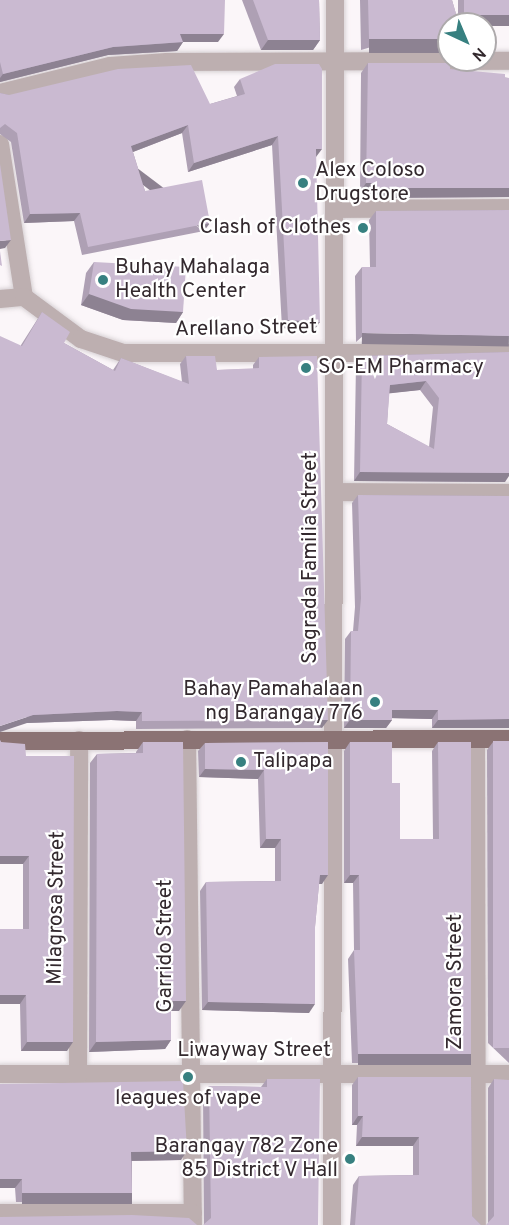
<!DOCTYPE html>
<style>
body{margin:0}
#map{position:relative;width:509px;height:1225px;overflow:hidden;background:#fbf6f9;font-family:Overpass,sans-serif}
div>[style]{position:absolute}
[style*='--x']{left:calc(var(--x)*1px);top:calc(var(--y)*1px);width:calc(var(--w)*1px);rotate:calc(var(--a)*1deg)}
.roads{filter:drop-shadow(0 0 2px #d7d1d4) drop-shadow(0 0 2px #d7d1d4)}
.minor>*{height:18px;margin:-9px;padding:0 9px;transform-origin:9px;border-radius:9px;background:#bdafb0}
.major>*{height:18px;margin:-9px;padding:0 9px;transform-origin:9px;border-radius:9px;background:#8b7374}
.wall>*{inset:0;background:#aea0b4}
.shaded-wall>*{inset:0;background:#8d8292;transform-origin:0 0}
.building>*{inset:0;background:#cabad1;transform-origin:0 0}
.dots>*{width:16px;height:16px;translate:-50% -50%;box-sizing:border-box;border:3px solid #fff;border-radius:50%}
span{translate:-50% -50%;white-space:nowrap;text-align:center;line-height:1.15;-webkit-text-stroke:4.5px #fff;paint-order:stroke}
.poi-label{font-size:21px;color:#33292e}
.left{translate:0 -50%;text-align:left}
.right{translate:-100% -50%;text-align:right}
.street-label{font-size:21px;color:#33292e}
.north{position:absolute;left:437px;top:12px;width:60px;height:60px;box-sizing:border-box;background:#fff;border:2px solid #ada9ab;border-radius:50%;rotate:136deg;font-size:16px;font-weight:700;line-height:24px;text-align:center;color:#33292e}
.north::after{content:'';display:block;margin:auto;width:21px;height:27px;background:#378080;clip-path:polygon(50% 0,100% 100%,50% 72%,0 100%)}
</style>
<div id="map">
<div class="roads">
<div class="minor">
<div style="--x:0;--y:93;--w:113;--a:-13.8"></div>
<div style="--x:110;--y:66;--w:57;--a:-4"></div>
<div style="--x:167;--y:62;--w:342;--a:-0.2"></div>
<div style="--x:0;--y:144;--w:155;--a:81.1"></div>
<div style="--x:334;--y:209;--w:175;--a:-0.3"></div>
<div style="--x:0;--y:299;--w:24;--a:-5"></div>
<div style="--x:24;--y:297;--w:71;--a:36.4"></div>
<div style="--x:81;--y:339;--w:44;--a:18.4"></div>
<div style="--x:123;--y:353;--w:386;--a:0"></div>
<div style="--x:334;--y:492;--w:175;--a:0.3"></div>
<div style="--x:187;--y:739;--w:486;--a:89.3"></div>
<div style="--x:476;--y:740;--w:485;--a:89.9"></div>
<div style="--x:0;--y:1074;--w:509;--a:0"></div>
<div style="--x:78;--y:1077;--w:337;--a:-89.8"></div>
<div style="--x:0;--y:1213;--w:193;--a:0"></div>
<div style="--x:332;--y:1225;--w:1225;--a:-89.86"></div>
</div>
<div class="major">
<div style="--x:0;--y:741;--w:509;--a:-0.23"></div>
</div>
</div>
<div class="wall">
<div style="clip-path:polygon(0 0,218px 42px,183px 42px,177px 51px,108px 55px,0 82px)"></div>
<div style="clip-path:polygon(242px 0,319px 0,320px 40px,313px 50px,261px 50px)"></div>
<div style="clip-path:polygon(360px 0,452px 0,458px 21px,458px 0,509px 0,509px 24px,449px 24px,361px 50px)"></div>
<div style="clip-path:polygon(368px 63px,450px 69px,509px 78px,509px 197px,369px 198px,369px 192px,360px 192px,361px 73px)"></div>
<div style="clip-path:polygon(240px 79px,316px 157px,314px 330px,282px 328px,272px 145px,188px 172px,182px 133px,133px 152px,145px 191px,204px 231px,82px 255px,74px 221px,24px 223px,11px 142px,0 134px,0 93px,9px 95px,210px 104px,237px 96px,234px 87px)"></div>
<div style="clip-path:polygon(509px 210px,356px 342px,355px 276px,362px 267px,370px 267px,369px 220px,376px 211px)"></div>
<div style="clip-path:polygon(94px 262px,183px 312px,176px 323px,123px 320px,81px 305px,86px 273px)"></div>
<div style="clip-path:polygon(42px 312px,64px 343px,113px 370px,121px 358px,182px 382px,180px 364px,186px 356px,217px 370px,253px 369px,253px 365px,259px 357px,322px 728px,136px 729px,136px 721px,111px 720px,27px 723px,21px 345px)"></div>
<div style="clip-path:polygon(evenodd,509px 352px,505px 482px,354px 481px,356px 364px,362px 356px,509px 352px,420px 390px,433px 407px,429px 447px,387px 424px,389px 393px,420px 390px)"></div>
<div style="clip-path:polygon(358px 495px,509px 496px,509px 728px,432px 728px,432px 719px,392px 718px,392px 720px,386px 728px,344px 728px,345px 639px,351px 631px,353px 631px,355px 607px,352px 503px)"></div>
<div style="clip-path:polygon(0 740px,1px 742px,26px 756px,67px 1051px,21px 1051px,20px 1004px,0 1004px,0 929px,23px 929px,23px 864px,0 864px)"></div>
<div style="clip-path:polygon(509px 741px,509px 1063px,488px 1043px,487px 750px,493px 742px)"></div>
<div style="clip-path:polygon(143px 742px,179px 1011px,171px 1011px,171px 1040px,165px 1049px,89px 1052px,90px 763px,97px 754px,136px 753px,136px 752px)"></div>
<div style="clip-path:polygon(328px 742px,322px 884px,319px 884px,315px 927px,309px 1013px,202px 1010px,200px 891px,206px 882px,275px 881px,275px 848px,260px 848px,258px 779px,199px 777px,198px 751px,205px 743px)"></div>
<div style="clip-path:polygon(350px 742px,392px 783px,400px 839px,433px 839px,432px 751px,438px 742px,465px 1063px,352px 1063px,348px 959px,354px 950px,353px 883px,344px 883px,344px 751px)"></div>
<div style="clip-path:polygon(358px 1077px,471px 1077px,472px 1216px,481px 1225px,350px 1225px,353px 1185px,359px 1176px,413px 1175px,413px 1146px,356px 1146px,357px 1125px,352px 1125px,352px 1085px)"></div>
<div style="clip-path:polygon(267px 1079px,318px 1225px,204px 1224px,203px 1095px,209px 1086px,261px 1087px)"></div>
<div style="clip-path:polygon(494px 1079px,509px 1225px,488px 1223px,488px 1088px)"></div>
<div style="clip-path:polygon(0 1084px,181px 1160px,132px 1161px,132px 1193px,126px 1202px,16px 1202px,15px 1188px,0 1188px)"></div>
</div>
<div class="shaded-wall">
<div style="left:465px;top:15px;width:44px;height:11px"></div>
<div style="clip-path:polygon(180px 34px,224px 34px,218px 42px,174px 42px)"></div>
<div style="left:369px;top:39px;width:80px;height:14px"></div>
<div style="clip-path:polygon(268px 40px,320px 40px,313px 50px,261px 50px)"></div>
<div style="clip-path:polygon(183px 42px,177px 51px,108px 55px,0 82px,0 78px,3px 74px,113px 47px)"></div>
<div style="clip-path:polygon(188px 125px,182px 133px,125px 155px,131px 146px)"></div>
<div style="clip-path:polygon(278px 136px,272px 145px,188px 172px,194px 163px)"></div>
<div style="clip-path:polygon(316px 149px,322px 149px,316px 157px)"></div>
<div style="clip-path:polygon(366px 183px,376px 183px,369px 192px,360px 192px)"></div>
<div style="clip-path:polygon(376px 188px,509px 188px,509px 197px,369px 198px)"></div>
<div style="clip-path:polygon(80px 213px,74px 221px,24px 223px,30px 214px)"></div>
<div style="left:210px;top:223px;width:10px;height:124px;rotate:127deg"></div>
<div style="clip-path:polygon(11px 240px,5px 248px,0 249px,0 241px)"></div>
<div style="clip-path:polygon(89px 294px,183px 312px,176px 323px,123px 320px,81px 305px)"></div>
<div style="clip-path:polygon(288px 320px,320px 322px,314px 330px,282px 328px)"></div>
<div style="left:362px;top:333px;width:147px;height:11px;rotate:1deg"></div>
<div style="clip-path:polygon(426px 381px,420px 390px,384px 394px,390px 385px)"></div>
<div style="clip-path:polygon(360px 472px,509px 473px,509px 476px,505px 482px,354px 481px)"></div>
<div style="clip-path:polygon(392px 710px,438px 710px,432px 719px,386px 718px)"></div>
<div style="clip-path:polygon(117px 711px,142px 712px,136px 721px,111px 720px,27px 723px,0 732px,0 726px,33px 715px)"></div>
<div style="clip-path:polygon(509px 719px,509px 728px,432px 728px,438px 720px)"></div>
<div style="left:328px;top:720px;width:10px;height:186px;rotate:127deg"></div>
<div style="clip-path:polygon(350px 720px,392px 720px,386px 728px,344px 728px)"></div>
<div style="clip-path:polygon(205px 769px,264px 770px,258px 779px,199px 777px)"></div>
<div style="clip-path:polygon(266px 839px,281px 839px,275px 848px,260px 848px)"></div>
<div style="clip-path:polygon(0 856px,29px 856px,23px 864px,0 864px)"></div>
<div style="clip-path:polygon(320px 875px,328px 875px,322px 884px,314px 884px)"></div>
<div style="clip-path:polygon(350px 875px,359px 875px,353px 883px,344px 883px)"></div>
<div style="clip-path:polygon(0 995px,26px 995px,20px 1004px,0 1004px)"></div>
<div style="clip-path:polygon(171px 1001px,186px 1001px,179px 1011px,164px 1011px)"></div>
<div style="clip-path:polygon(208px 1002px,315px 1004px,309px 1013px,202px 1010px)"></div>
<div style="clip-path:polygon(171px 1040px,165px 1049px,89px 1052px,96px 1042px)"></div>
<div style="clip-path:polygon(27px 1042px,73px 1042px,67px 1051px,21px 1051px)"></div>
<div style="left:358px;top:1054px;width:113px;height:11px"></div>
<div style="clip-path:polygon(358px 1116px,363px 1116px,357px 1125px,352px 1125px)"></div>
<div style="clip-path:polygon(362px 1137px,419px 1137px,413px 1146px,356px 1146px)"></div>
<div style="clip-path:polygon(187px 1151px,181px 1160px,125px 1161px,131px 1152px)"></div>
<div style="clip-path:polygon(0 1179px,22px 1179px,15px 1188px,0 1188px)"></div>
<div style="left:22px;top:1193px;width:110px;height:11px"></div>
</div>
<div class="building">
<div style="clip-path:polygon(0 0,225px 0,224px 34px,180px 34px,183px 42px,113px 47px,3px 74px,0 62px)"></div>
<div style="clip-path:polygon(253px 0,319px 0,320px 40px,268px 40px)"></div>
<div style="clip-path:polygon(368px 0,452px 0,459px 24px,449px 24px,449px 39px,369px 39px)"></div>
<div style="left:464px;top:0;width:45px;height:15px"></div>
<div style="clip-path:polygon(368px 63px,450px 63px,450px 69px,505px 74px,505px 78px,509px 78px,509px 188px,376px 188px,376px 183px,366px 183px)"></div>
<div style="clip-path:polygon(275px 64px,319px 64px,322px 69px,322px 149px,316px 149px,320px 322px,288px 320px,278px 136px,194px 163px,188px 125px,131px 146px,145px 191px,202px 180px,210px 223px,88px 247px,80px 213px,30px 214px,17px 133px,5px 124px,0 128px,0 93px,9px 95px,118px 69px,191px 65px,210px 104px,245px 94px,240px 79px)"></div>
<div style="clip-path:polygon(0 164px,11px 240px,0 241px)"></div>
<div style="clip-path:polygon(509px 210px,509px 336px,362px 333px,362px 267px,376px 267px,376px 211px)"></div>
<div style="clip-path:polygon(0 251px,2px 266px,0 265px)"></div>
<div style="clip-path:polygon(94px 262px,186px 267px,183px 312px,131px 309px,89px 294px)"></div>
<div style="clip-path:polygon(42px 312px,70px 332px,64px 343px,115px 371px,121px 358px,189px 384px,186px 356px,215px 356px,217px 370px,259px 368px,259px 357px,317px 356px,328px 720px,142px 721px,142px 712px,117px 711px,33px 715px,0 726px,0 336px,22px 346px)"></div>
<div style="clip-path:polygon(evenodd,509px 352px,509px 473px,360px 472px,362px 356px,509px 352px,426px 381px,439px 398px,434px 449px,387px 424px,390px 385px,426px 381px)"></div>
<div style="clip-path:polygon(358px 495px,509px 496px,509px 719px,438px 720px,438px 710px,392px 710px,392px 720px,350px 720px,351px 631px,358px 631px,361px 598px)"></div>
<div style="clip-path:polygon(0 740px,1px 742px,25px 744px,26px 756px,74px 756px,73px 1042px,27px 1042px,26px 995px,0 995px,0 929px,29px 929px,29px 856px,0 856px)"></div>
<div style="left:509px;top:741px;width:307px;height:16px;rotate:90deg"></div>
<div style="clip-path:polygon(143px 742px,183px 742px,186px 1001px,171px 1001px,171px 1040px,96px 1042px,97px 754px,143px 753px)"></div>
<div style="clip-path:polygon(328px 742px,328px 875px,320px 875px,315px 927px,315px 1004px,208px 1002px,206px 882px,281px 881px,281px 839px,266px 839px,264px 770px,205px 769px,205px 743px)"></div>
<div style="clip-path:polygon(350px 742px,392px 742px,392px 783px,400px 783px,400px 839px,439px 839px,438px 742px,471px 742px,471px 1054px,358px 1054px,354px 950px,360px 950px,359px 875px,350px 875px)"></div>
<div style="clip-path:polygon(358px 1077px,471px 1077px,472px 1216px,481px 1225px,355px 1225px,359px 1176px,419px 1175px,419px 1137px,362px 1137px,363px 1116px,358px 1116px)"></div>
<div style="clip-path:polygon(267px 1079px,320px 1079px,318px 1225px,203px 1225px,211px 1218px,209px 1086px,267px 1087px)"></div>
<div style="clip-path:polygon(494px 1079px,509px 1080px,509px 1225px,486px 1225px,494px 1216px)"></div>
<div style="clip-path:polygon(183px 1081px,187px 1151px,131px 1152px,132px 1193px,22px 1193px,22px 1179px,0 1179px,0 1084px)"></div>
<div style="clip-path:polygon(132px 1215px,189px 1218px,197px 1225px,0 1225px,0 1217px)"></div>
</div>
<div class="dots">
<div style="left:303px;top:183px;background:#378080"></div>
<div style="left:363px;top:228px;background:#378080"></div>
<div style="left:103px;top:280px;background:#378080"></div>
<div style="left:306px;top:368px;background:#378080"></div>
<div style="left:375px;top:702px;background:#378080"></div>
<div style="left:241px;top:762px;background:#378080"></div>
<div style="left:188px;top:1077px;background:#378080"></div>
<div style="left:350px;top:1159px;background:#378080"></div>
</div>
<div class="poi-label">
<span class="left" style="left:315px;top:183px">Alex Coloso<br>Drugstore</span>
<span class="right" style="left:351px;top:228px">Clash of Clothes</span>
<span class="left" style="left:115px;top:280px">Buhay Mahalaga<br>Health Center</span>
<span class="left" style="left:318px;top:368px">SO-EM Pharmacy</span>
<span class="right" style="left:363px;top:702px">Bahay Pamahalaan<br>ng Barangay 776</span>
<span class="left" style="left:253px;top:762px">Talipapa</span>
<span style="left:188px;top:1099px">leagues of vape</span>
<span class="right" style="left:338px;top:1159px">Barangay 782 Zone<br>85 District V Hall</span>
</div>
<div class="street-label">
<span style="left:246px;top:329px;rotate:-1deg">Arellano Street</span>
<span style="left:311px;top:558px;rotate:-90deg">Sagrada Familia Street</span>
<span style="left:57px;top:908px;rotate:-89deg">Milagrosa Street</span>
<span style="left:166px;top:946px;rotate:-90deg">Garrido Street</span>
<span style="left:456px;top:982px;rotate:-90deg">Zamora Street</span>
<span style="left:254px;top:1051px">Liwayway Street</span>
</div>
<div class="north">N</div>
</div>
